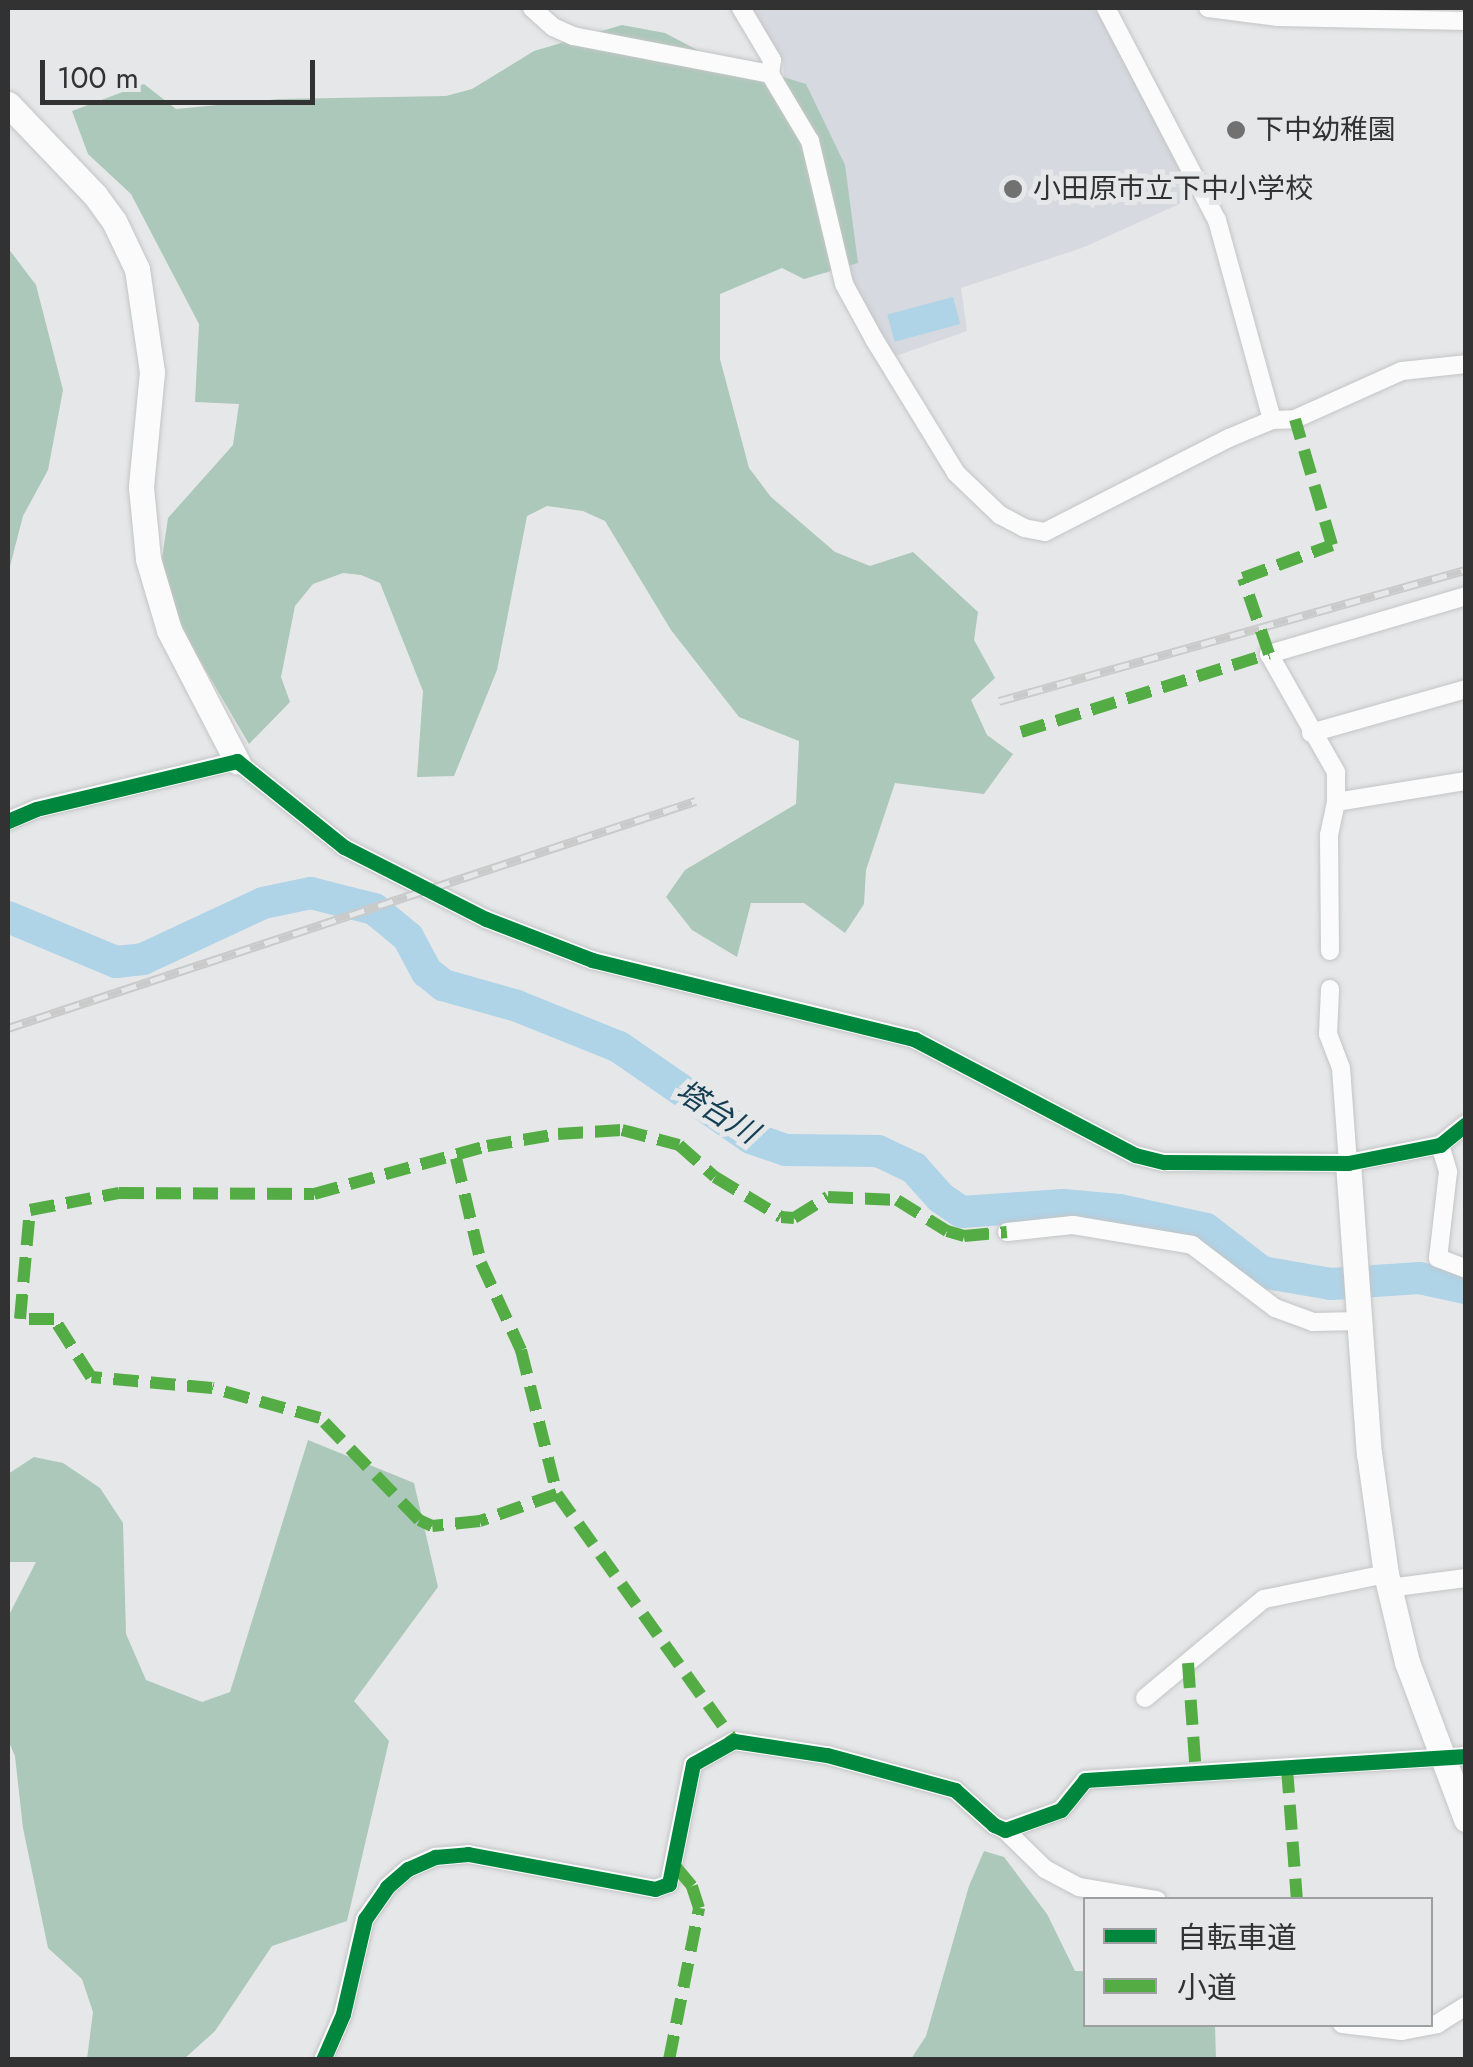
<!DOCTYPE html>
<meta charset="utf-8">
<style>
body{margin:0}
#map{position:relative;width:1473px;height:2067px;overflow:hidden;background:#e6e7e8;font-family:Jost,"Noto Sans JP",sans-serif}
div>[style]{position:absolute}
[style*='--x']{left:calc(var(--x)*1px);top:calc(var(--y)*1px);width:calc(var(--w)*1px);rotate:calc(var(--a)*1deg)}
.built>*{inset:0;background:#d6d9df}
.forest>*{inset:0;background:#abc8ba}
.water>*{inset:0;background:#afd3e7;transform-origin:0 0}
.river>*{height:32px;margin:-16px;padding:0 16px;transform-origin:16px;border-radius:16px;background:#afd3e7}
.roads{filter:drop-shadow(0 0 2px #c4c5c6) drop-shadow(0 0 2px #c4c5c6)}
.street>*{height:18px;margin:-9px;padding:0 9px;transform-origin:9px;border-radius:9px;background:#fbfbfc}
.secondary>*{height:25px;margin:-12.5px;padding:0 12.5px;transform-origin:12.5px;border-radius:12.5px;background:#fbfbfc}
.rail>*{height:9px;margin-top:-4.5px;transform-origin:0;background:repeating-linear-gradient(90deg,#e5e7e9 0 15px,#cacaca 0 30px);box-sizing:border-box;border-block:2px solid #cacaca}
.quiet>*{height:12px;margin-top:-6px;transform-origin:0;background:repeating-linear-gradient(90deg,#54ac45 0 25px,transparent 0 37px)}
.cycleway>*{height:15px;margin:-7.5px;padding:0 7.5px;transform-origin:7.5px;border-radius:7.5px;background:#00873e}
.dots>*{width:28px;height:28px;translate:-50% -50%;box-sizing:border-box;border:5px solid #e5e7e9;border-radius:50%}
span{translate:-50% -50%;white-space:nowrap;text-align:center;line-height:1.15;-webkit-text-stroke:10px #e5e7e9;paint-order:stroke}
.poi-label{font-size:28px;color:#323233}
.left{translate:0 -50%;text-align:left}
.water-label{font-size:30px;color:#143f53;font-style:italic}
.frame{position:absolute;inset:0;border:10px solid #323233;pointer-events:none}
.legend{position:absolute;left:1083px;top:1897px;width:350px;height:130px;box-sizing:border-box;background:#e5e7e9;border:2px solid #9d9fa0;margin:0;padding:12px 18px;list-style:none;font-size:30px;color:#323233}
.legend li{display:flex;align-items:center;gap:20px;height:50px}
.legend b{width:50px;border:2px solid #9d9fa0}
.scale{position:absolute;left:40px;top:60px;width:275px;height:45px;box-sizing:border-box;border:5px solid #323233;border-top:0;padding-left:12px;font-size:30px;line-height:35px;white-space:nowrap;color:#323233;-webkit-text-stroke:8px #e5e7e9;paint-order:stroke}
</style>
<div id="map">
<div class="built">
<div style="clip-path:polygon(753px 8px,1095px 8px,1197px 196px,1082px 248px,961px 288px,967px 331px,893px 357px,857px 293px,785px 89px,783px 62px)"></div>
</div>
<div class="forest">
<div style="clip-path:polygon(622px 25px,665px 33px,703px 53px,806px 84px,845px 165px,858px 263px,804px 279px,782px 268px,720px 294px,720px 359px,749px 468px,771px 497px,835px 552px,870px 566px,913px 552px,978px 612px,974px 640px,995px 678px,971px 700px,987px 735px,1013px 754px,984px 794px,895px 783px,866px 870px,864px 904px,845px 933px,804px 903px,751px 903px,737px 957px,692px 930px,666px 897px,685px 870px,796px 804px,799px 741px,739px 717px,671px 630px,605px 521px,583px 511px,547px 506px,527px 516px,497px 670px,454px 776px,417px 777px,423px 691px,380px 583px,361px 575px,343px 573px,313px 584px,295px 606px,281px 677px,290px 702px,249px 744px,183px 632px,160px 572px,168px 518px,233px 445px,239px 404px,195px 402px,199px 324px,131px 194px,88px 154px,72px 111px,144px 84px,176px 109px,279px 99px,446px 96px,472px 89px,534px 51px)"></div>
<div style="clip-path:polygon(8px 248px,36px 285px,63px 390px,48px 470px,23px 516px,8px 574px)"></div>
<div style="clip-path:polygon(308px 1440px,414px 1483px,438px 1587px,354px 1701px,389px 1741px,347px 1921px,272px 1946px,215px 2031px,184px 2059px,87px 2059px,93px 2012px,82px 1979px,48px 1948px,23px 1828px,15px 1756px,8px 1740px,8px 1617px,36px 1562px,8px 1562px,8px 1474px,34px 1457px,63px 1463px,100px 1488px,123px 1523px,126px 1634px,146px 1680px,202px 1702px,230px 1692px)"></div>
<div style="clip-path:polygon(984px 1851px,1004px 1857px,1047px 1914px,1075px 1971px,1085px 1971px,1086px 2024px,1215px 2025px,1216px 2059px,911px 2059px,926px 2036px,969px 1886px)"></div>
</div>
<div class="water">
<div style="left:953px;top:297px;width:28px;height:68px;rotate:75deg"></div>
</div>
<div class="river">
<div style="--x:8;--y:917;--w:117;--a:22.6"></div>
<div style="--x:116;--y:962;--w:27;--a:-6"></div>
<div style="--x:143;--y:959;--w:132;--a:-25"></div>
<div style="--x:263;--y:903;--w:49;--a:-11.8"></div>
<div style="--x:311;--y:893;--w:40;--a:14.4"></div>
<div style="--x:350;--y:903;--w:25;--a:14"></div>
<div style="--x:374;--y:909;--w:44;--a:39.5"></div>
<div style="--x:408;--y:937;--w:40;--a:62"></div>
<div style="--x:427;--y:972;--w:21;--a:39"></div>
<div style="--x:443;--y:985;--w:77;--a:15.8"></div>
<div style="--x:517;--y:1006;--w:110;--a:21.9"></div>
<div style="--x:619;--y:1047;--w:160;--a:34.6"></div>
<div style="--x:751;--y:1138;--w:37;--a:19"></div>
<div style="--x:786;--y:1150;--w:92;--a:0.6"></div>
<div style="--x:878;--y:1151;--w:40;--a:25"></div>
<div style="--x:914;--y:1168;--w:40;--a:48"></div>
<div style="--x:941;--y:1198;--w:25;--a:34"></div>
<div style="--x:962;--y:1212;--w:101;--a:-4"></div>
<div style="--x:1063;--y:1205;--w:56;--a:5.1"></div>
<div style="--x:1119;--y:1210;--w:89;--a:12.3"></div>
<div style="--x:1206;--y:1229;--w:71;--a:37.5"></div>
<div style="--x:1262;--y:1272;--w:70;--a:9.9"></div>
<div style="--x:1331;--y:1284;--w:88;--a:-3.9"></div>
<div style="--x:1419;--y:1278;--w:48;--a:12"></div>
</div>
<div class="roads">
<div class="street">
<div style="--x:532;--y:8;--w:28;--a:42"></div>
<div style="--x:553;--y:27;--w:22;--a:24"></div>
<div style="--x:573;--y:36;--w:201;--a:10.9"></div>
<div style="--x:770;--y:74;--w:14;--a:-82"></div>
<div style="--x:772;--y:60;--w:61;--a:-120.8"></div>
<div style="--x:1106;--y:8;--w:239;--a:62.4"></div>
<div style="--x:1217;--y:220;--w:207;--a:74.6"></div>
<div style="--x:1208;--y:8;--w:71;--a:7.3"></div>
<div style="--x:1278;--y:17;--w:188;--a:1.2"></div>
<div style="--x:770;--y:74;--w:78;--a:59.2"></div>
<div style="--x:810;--y:141;--w:147;--a:76.6"></div>
<div style="--x:844;--y:284;--w:63;--a:61.4"></div>
<div style="--x:874;--y:339;--w:157;--a:58.5"></div>
<div style="--x:956;--y:473;--w:61;--a:43.7"></div>
<div style="--x:1000;--y:515;--w:27;--a:28"></div>
<div style="--x:1024;--y:528;--w:21;--a:11"></div>
<div style="--x:1045;--y:532;--w:207;--a:-27.1"></div>
<div style="--x:1229;--y:438;--w:47;--a:-22.7"></div>
<div style="--x:1272;--y:420;--w:23;--a:-2"></div>
<div style="--x:1295;--y:419;--w:117;--a:-24.2"></div>
<div style="--x:1402;--y:371;--w:64;--a:-6.2"></div>
<div style="--x:1311;--y:733;--w:161;--a:-15.8"></div>
<div style="--x:1336;--y:802;--w:132;--a:-9.2"></div>
<div style="--x:8;--y:821;--w:30;--a:-23"></div>
<div style="--x:36;--y:809;--w:207;--a:-13.4"></div>
<div style="--x:237;--y:761;--w:137;--a:38.8"></div>
<div style="--x:344;--y:847;--w:159;--a:26.9"></div>
<div style="--x:486;--y:919;--w:114;--a:21.1"></div>
<div style="--x:592;--y:960;--w:332;--a:13.8"></div>
<div style="--x:914;--y:1039;--w:250;--a:27.7"></div>
<div style="--x:1135;--y:1155;--w:30;--a:14"></div>
<div style="--x:1164;--y:1162;--w:184;--a:0.3"></div>
<div style="--x:1348;--y:1163;--w:94;--a:-11.1"></div>
<div style="--x:1440;--y:1145;--w:33;--a:-39"></div>
<div style="--x:1330;--y:951;--w:116;--a:-90.5"></div>
<div style="--x:1329;--y:835;--w:34;--a:-78"></div>
<div style="--x:1336;--y:802;--w:30;--a:-90"></div>
<div style="--x:1336;--y:772;--w:136;--a:-119.6"></div>
<div style="--x:1269;--y:654;--w:205;--a:-16.4"></div>
<div style="--x:1330;--y:989;--w:45;--a:92.5"></div>
<div style="--x:1328;--y:1034;--w:36;--a:69"></div>
<div style="--x:1341;--y:1068;--w:95;--a:85.8"></div>
<div style="--x:1440;--y:1145;--w:28;--a:73"></div>
<div style="--x:1448;--y:1172;--w:87;--a:96.6"></div>
<div style="--x:1438;--y:1258;--w:30;--a:21"></div>
<div style="--x:1007;--y:1232;--w:66;--a:-6.1"></div>
<div style="--x:1073;--y:1225;--w:121;--a:9.5"></div>
<div style="--x:1192;--y:1245;--w:104;--a:37.2"></div>
<div style="--x:1275;--y:1308;--w:40;--a:20.2"></div>
<div style="--x:1313;--y:1322;--w:47;--a:-1.2"></div>
<div style="--x:1389;--y:1588;--w:78;--a:-7.4"></div>
<div style="--x:1145;--y:1698;--w:155;--a:-39.8"></div>
<div style="--x:1264;--y:1599;--w:125;--a:-11.6"></div>
<div style="--x:1005;--y:1830;--w:56;--a:44.3"></div>
<div style="--x:1045;--y:1869;--w:38;--a:28"></div>
<div style="--x:1079;--y:1887;--w:79;--a:9.5"></div>
<div style="--x:1342;--y:2024;--w:60;--a:6.7"></div>
<div style="--x:1402;--y:2031;--w:36;--a:-11"></div>
<div style="--x:1437;--y:2024;--w:34;--a:-32"></div>
<div style="--x:323;--y:2060;--w:50;--a:-66.5"></div>
<div style="--x:343;--y:2014;--w:98;--a:-77"></div>
<div style="--x:365;--y:1919;--w:39;--a:-55"></div>
<div style="--x:387;--y:1887;--w:28;--a:-41"></div>
<div style="--x:408;--y:1869;--w:30;--a:-24"></div>
<div style="--x:435;--y:1857;--w:33;--a:-5"></div>
<div style="--x:468;--y:1854;--w:190;--a:10.6"></div>
<div style="--x:655;--y:1889;--w:15;--a:-20"></div>
<div style="--x:669;--y:1884;--w:122;--a:-78.7"></div>
<div style="--x:693;--y:1764;--w:47;--a:-29.3"></div>
<div style="--x:734;--y:1741;--w:94;--a:8.6"></div>
<div style="--x:827;--y:1755;--w:133;--a:15.3"></div>
<div style="--x:955;--y:1790;--w:52;--a:41.9"></div>
<div style="--x:994;--y:1825;--w:12;--a:24"></div>
<div style="--x:1005;--y:1830;--w:59;--a:-19.7"></div>
<div style="--x:1061;--y:1810;--w:38;--a:-51"></div>
<div style="--x:1085;--y:1780;--w:382;--a:-3.6"></div>
</div>
<div class="secondary">
<div style="--x:8;--y:104;--w:126;--a:46.3"></div>
<div style="--x:95;--y:195;--w:32;--a:54"></div>
<div style="--x:114;--y:221;--w:53;--a:64.4"></div>
<div style="--x:137;--y:269;--w:104;--a:81.7"></div>
<div style="--x:152;--y:372;--w:116;--a:95.5"></div>
<div style="--x:141;--y:487;--w:72;--a:84.4"></div>
<div style="--x:148;--y:559;--w:74;--a:73.5"></div>
<div style="--x:169;--y:630;--w:148;--a:62.6"></div>
<div style="--x:1348;--y:1163;--w:291;--a:85.9"></div>
<div style="--x:1369;--y:1453;--w:122;--a:82"></div>
<div style="--x:1386;--y:1574;--w:90;--a:76.6"></div>
<div style="--x:1407;--y:1662;--w:168;--a:69.4"></div>
</div>
</div>
<div class="rail">
<div style="--x:999;--y:701;--w:485;--a:-15.7"></div>
<div style="--x:8;--y:1028;--w:724;--a:-18.28"></div>
</div>
<div class="quiet">
<div style="--x:1021;--y:732;--w:260;--a:-17.5"></div>
<div style="--x:1269;--y:654;--w:80;--a:-108.9"></div>
<div style="--x:1243;--y:578;--w:95;--a:-20.3"></div>
<div style="--x:1332;--y:545;--w:131;--a:-106.4"></div>
<div style="--x:456;--y:1158;--w:108;--a:76.6"></div>
<div style="--x:481;--y:1263;--w:96;--a:65.3"></div>
<div style="--x:521;--y:1350;--w:148;--a:76"></div>
<div style="--x:557;--y:1494;--w:304;--a:54.4"></div>
<div style="--x:557;--y:1494;--w:82;--a:160.7"></div>
<div style="--x:480;--y:1521;--w:48;--a:174.1"></div>
<div style="--x:432;--y:1526;--w:14;--a:-155"></div>
<div style="--x:419;--y:1520;--w:142;--a:-134.1"></div>
<div style="--x:320;--y:1418;--w:112;--a:-164.5"></div>
<div style="--x:212;--y:1388;--w:121;--a:-174.8"></div>
<div style="--x:91;--y:1377;--w:69;--a:-122.5"></div>
<div style="--x:54;--y:1319;--w:34;--a:180"></div>
<div style="--x:20;--y:1319;--w:109;--a:-84.8"></div>
<div style="--x:30;--y:1210;--w:91;--a:-10.8"></div>
<div style="--x:119;--y:1193;--w:195;--a:0.3"></div>
<div style="--x:314;--y:1194;--w:180;--a:-15.5"></div>
<div style="--x:487;--y:1146;--w:72;--a:-9.6"></div>
<div style="--x:558;--y:1134;--w:64;--a:-3.6"></div>
<div style="--x:622;--y:1130;--w:59;--a:14.7"></div>
<div style="--x:679;--y:1145;--w:48;--a:41.6"></div>
<div style="--x:715;--y:1177;--w:77;--a:31.2"></div>
<div style="--x:781;--y:1217;--w:13;--a:4"></div>
<div style="--x:794;--y:1218;--w:40;--a:-32"></div>
<div style="--x:828;--y:1197;--w:69;--a:2.5"></div>
<div style="--x:897;--y:1200;--w:59;--a:31.8"></div>
<div style="--x:947;--y:1231;--w:18;--a:16"></div>
<div style="--x:964;--y:1236;--w:43;--a:-5.3"></div>
<div style="--x:1188;--y:1663;--w:112;--a:85.9"></div>
<div style="--x:1287;--y:1768;--w:132;--a:85.7"></div>
<div style="--x:669;--y:2060;--w:155;--a:-78.8"></div>
<div style="--x:699;--y:1908;--w:23;--a:-108"></div>
<div style="--x:692;--y:1886;--w:30;--a:-130"></div>
</div>
<div class="cycleway">
<div style="--x:8;--y:821;--w:30;--a:-23"></div>
<div style="--x:36;--y:809;--w:207;--a:-13.4"></div>
<div style="--x:237;--y:761;--w:137;--a:38.8"></div>
<div style="--x:344;--y:847;--w:159;--a:26.9"></div>
<div style="--x:486;--y:919;--w:114;--a:21.1"></div>
<div style="--x:592;--y:960;--w:332;--a:13.8"></div>
<div style="--x:914;--y:1039;--w:250;--a:27.7"></div>
<div style="--x:1135;--y:1155;--w:30;--a:14"></div>
<div style="--x:1164;--y:1162;--w:184;--a:0.3"></div>
<div style="--x:1348;--y:1163;--w:94;--a:-11.1"></div>
<div style="--x:1440;--y:1145;--w:33;--a:-39"></div>
<div style="--x:323;--y:2060;--w:50;--a:-66.5"></div>
<div style="--x:343;--y:2014;--w:98;--a:-77"></div>
<div style="--x:365;--y:1919;--w:39;--a:-55"></div>
<div style="--x:387;--y:1887;--w:28;--a:-41"></div>
<div style="--x:408;--y:1869;--w:30;--a:-24"></div>
<div style="--x:435;--y:1857;--w:33;--a:-5"></div>
<div style="--x:468;--y:1854;--w:190;--a:10.6"></div>
<div style="--x:655;--y:1889;--w:15;--a:-20"></div>
<div style="--x:669;--y:1884;--w:122;--a:-78.7"></div>
<div style="--x:693;--y:1764;--w:47;--a:-29.3"></div>
<div style="--x:734;--y:1741;--w:94;--a:8.6"></div>
<div style="--x:827;--y:1755;--w:133;--a:15.3"></div>
<div style="--x:955;--y:1790;--w:52;--a:41.9"></div>
<div style="--x:994;--y:1825;--w:12;--a:24"></div>
<div style="--x:1005;--y:1830;--w:59;--a:-19.7"></div>
<div style="--x:1061;--y:1810;--w:38;--a:-51"></div>
<div style="--x:1085;--y:1780;--w:382;--a:-3.6"></div>
</div>
<div class="dots">
<div style="left:1236px;top:130px;background:#717172"></div>
<div style="left:1013px;top:189px;background:#717172"></div>
</div>
<div class="poi-label">
<span class="left" style="left:1256px;top:130px">下中幼稚園</span>
<span class="left" style="left:1033px;top:189px">小田原市立下中小学校</span>
</div>
<div class="water-label">
<span style="left:717px;top:1112px;rotate:32deg">塔台川</span>
</div>
<div class="frame"></div>
<ul class="legend">
<li><b style="height:12px;background:#00873e"></b>自転車道</li>
<li><b style="height:12px;background:#54ac45"></b>小道</li>
</ul>
<div class="scale">100 m</div>
</div>
